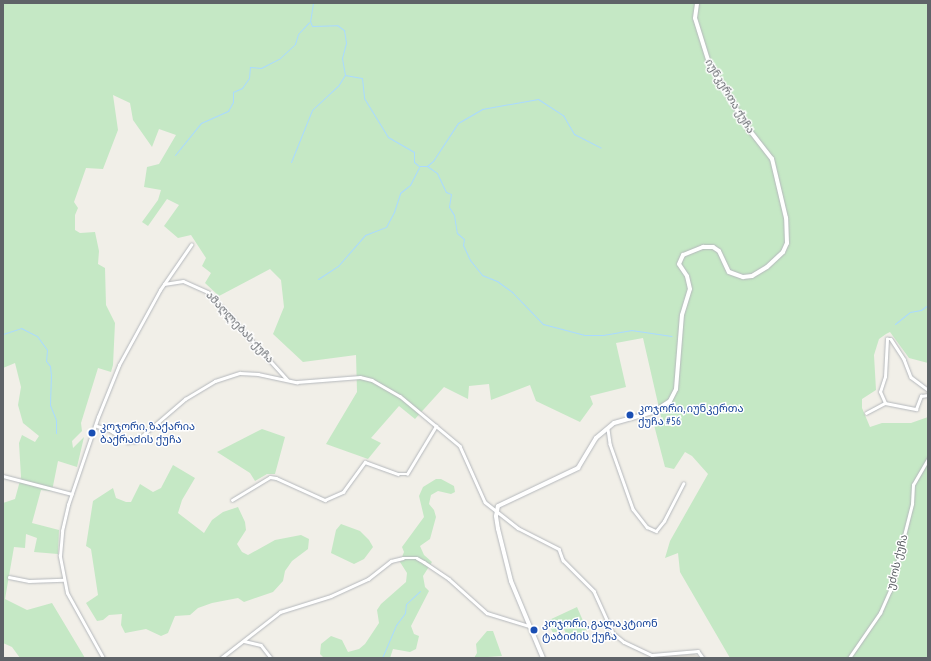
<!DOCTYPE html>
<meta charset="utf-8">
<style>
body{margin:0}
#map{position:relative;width:931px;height:661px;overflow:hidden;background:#f1efe8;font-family:"PT Sans Narrow","Noto Sans Georgian",sans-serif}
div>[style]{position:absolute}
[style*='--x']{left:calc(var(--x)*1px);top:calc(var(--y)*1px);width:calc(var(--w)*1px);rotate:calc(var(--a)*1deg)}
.education>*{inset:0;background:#e1ded6}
.green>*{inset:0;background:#c5e8c5}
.stream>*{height:1px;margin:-0.5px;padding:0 0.5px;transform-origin:0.5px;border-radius:0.5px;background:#aadaff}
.roads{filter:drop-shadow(0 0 1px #b5b8bc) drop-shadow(0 0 1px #b5b8bc)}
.street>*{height:2.5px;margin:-1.25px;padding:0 1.25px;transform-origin:1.25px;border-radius:1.25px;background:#fff}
.secondary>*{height:4px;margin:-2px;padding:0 2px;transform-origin:2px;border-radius:2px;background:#fff}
.dots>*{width:11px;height:11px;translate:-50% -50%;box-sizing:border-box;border:2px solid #fff;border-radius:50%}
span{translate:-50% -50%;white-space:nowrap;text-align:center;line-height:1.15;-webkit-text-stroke:3px #fff;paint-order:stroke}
.street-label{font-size:11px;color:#5f6368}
.transit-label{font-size:11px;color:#164399}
.left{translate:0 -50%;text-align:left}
.frame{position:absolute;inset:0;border:4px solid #5f6368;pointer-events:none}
</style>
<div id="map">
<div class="education">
<div style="clip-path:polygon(694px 654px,702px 658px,653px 658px,655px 656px)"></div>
</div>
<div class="green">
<div style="clip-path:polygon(3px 3px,928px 3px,928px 363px,909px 358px,890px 332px,886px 334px,879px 339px,874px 355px,876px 390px,862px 399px,862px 408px,870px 427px,882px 423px,911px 423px,928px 417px,928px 658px,730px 658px,680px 572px,678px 553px,665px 558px,670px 541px,708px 474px,692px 456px,685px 452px,674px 469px,665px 467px,654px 425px,662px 421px,643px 338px,616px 343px,626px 387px,590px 396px,593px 404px,580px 422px,536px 401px,530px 385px,491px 400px,489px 384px,469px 386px,468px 399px,444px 387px,415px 419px,399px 406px,371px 438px,381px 443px,368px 459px,326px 444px,357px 392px,356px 355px,303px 362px,273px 334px,284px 307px,281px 280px,270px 269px,219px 296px,205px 283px,211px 273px,202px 266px,206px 258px,191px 235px,178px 238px,164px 226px,179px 205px,167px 199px,148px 226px,142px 222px,158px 200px,161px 190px,144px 187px,147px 167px,159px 164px,176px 135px,159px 129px,152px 147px,133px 120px,130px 103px,113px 95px,118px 130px,103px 169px,86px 168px,74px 202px,78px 208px,75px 215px,75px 230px,80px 233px,95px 232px,99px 251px,98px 264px,105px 268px,106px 305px,115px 323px,113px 365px,111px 372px,98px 368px,81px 423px,82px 431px,72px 441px,73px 448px,84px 437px,77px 467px,58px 461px,52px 491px,41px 490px,32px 523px,59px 530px,58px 554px,34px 552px,37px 538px,26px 534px,25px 548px,14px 547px,5px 599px,27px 610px,52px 603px,85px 658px,20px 658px,12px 647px,3px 643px,3px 503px,15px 499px,21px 477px,19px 443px,22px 435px,35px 442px,39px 436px,23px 423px,18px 405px,21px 387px,15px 363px,3px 368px)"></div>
<div style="clip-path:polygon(262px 429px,285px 437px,275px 474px,267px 474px,255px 481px,250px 473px,217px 452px)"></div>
<div style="clip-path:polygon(173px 465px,195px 478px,182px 500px,178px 513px,204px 533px,212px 520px,223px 512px,238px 507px,245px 522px,246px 530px,237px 544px,242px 552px,248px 555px,275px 540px,301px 535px,309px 539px,308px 549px,292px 561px,285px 571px,283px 581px,273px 592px,244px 602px,238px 598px,212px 603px,198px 608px,190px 615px,175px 616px,168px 633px,161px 636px,146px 629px,125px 633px,121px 625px,122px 614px,109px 615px,103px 620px,97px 621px,86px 603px,98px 595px,91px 549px,86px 546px,93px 501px,113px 488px,116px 498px,126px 502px,131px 502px,140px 484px,153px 492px,161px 488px)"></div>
<div style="clip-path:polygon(436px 479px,441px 479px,454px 486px,455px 492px,451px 494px,438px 491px,431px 495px,429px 504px,434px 510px,436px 517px,430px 539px,420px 546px,424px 555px,432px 562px,423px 576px,425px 587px,429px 591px,411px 626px,414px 634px,419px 636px,416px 649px,410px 652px,393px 649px,390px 658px,324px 658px,320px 654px,321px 644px,331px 636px,342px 640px,348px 652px,359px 649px,365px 644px,379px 623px,377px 610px,381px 604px,406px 582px,407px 573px,400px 562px,404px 552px,402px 547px,424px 517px,419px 496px,423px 487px)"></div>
<div style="clip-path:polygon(341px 524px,360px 531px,369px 540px,373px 547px,364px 559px,354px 564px,331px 553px,336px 530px)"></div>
<div style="clip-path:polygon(577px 607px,587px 630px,568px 639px,564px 629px,553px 633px,547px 621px)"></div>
<div style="clip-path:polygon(487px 631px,493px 631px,502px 656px,474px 658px,477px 653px,476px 644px)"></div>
</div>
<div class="stream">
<div style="--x:313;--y:3;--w:18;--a:99"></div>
<div style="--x:310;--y:21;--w:5;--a:68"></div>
<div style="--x:312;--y:26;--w:25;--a:-2"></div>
<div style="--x:337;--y:25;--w:9;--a:36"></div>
<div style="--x:344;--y:30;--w:13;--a:81"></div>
<div style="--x:346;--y:43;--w:16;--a:105"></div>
<div style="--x:342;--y:58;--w:17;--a:80"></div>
<div style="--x:345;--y:75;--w:17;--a:10"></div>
<div style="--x:362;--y:78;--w:20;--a:84"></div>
<div style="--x:364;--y:98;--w:46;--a:58.4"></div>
<div style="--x:388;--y:137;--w:30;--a:30"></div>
<div style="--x:414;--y:152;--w:10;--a:90"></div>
<div style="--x:414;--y:162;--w:6;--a:39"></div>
<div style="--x:419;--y:166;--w:8;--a:0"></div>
<div style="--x:427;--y:166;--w:8;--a:-40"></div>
<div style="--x:433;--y:161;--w:45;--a:-56.7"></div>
<div style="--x:458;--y:123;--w:28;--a:-30"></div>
<div style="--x:482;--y:109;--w:57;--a:-10.1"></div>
<div style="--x:538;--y:99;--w:30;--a:33"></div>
<div style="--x:563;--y:115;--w:22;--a:60"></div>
<div style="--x:574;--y:134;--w:30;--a:27"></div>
<div style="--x:175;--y:155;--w:41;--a:-50.9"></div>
<div style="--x:201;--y:123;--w:30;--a:-24"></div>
<div style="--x:228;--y:111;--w:10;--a:-61"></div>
<div style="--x:233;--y:102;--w:10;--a:-90"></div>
<div style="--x:233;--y:92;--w:10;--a:-24"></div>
<div style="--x:242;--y:88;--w:12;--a:-55"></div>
<div style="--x:249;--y:78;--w:11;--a:-85"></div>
<div style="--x:250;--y:67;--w:11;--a:5"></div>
<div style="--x:261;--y:68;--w:20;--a:-27"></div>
<div style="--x:279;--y:59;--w:22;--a:-43"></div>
<div style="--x:295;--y:44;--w:10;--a:-73"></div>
<div style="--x:298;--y:34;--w:16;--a:-47"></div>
<div style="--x:291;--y:162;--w:56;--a:-68"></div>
<div style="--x:312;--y:110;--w:35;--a:-43"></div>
<div style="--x:338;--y:86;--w:13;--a:-58"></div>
<div style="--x:427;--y:166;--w:12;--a:35"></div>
<div style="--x:437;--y:173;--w:21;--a:65"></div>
<div style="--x:446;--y:192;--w:5;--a:22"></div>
<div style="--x:451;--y:194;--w:13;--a:99"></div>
<div style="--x:449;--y:207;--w:9;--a:58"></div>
<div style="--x:454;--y:215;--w:18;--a:81"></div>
<div style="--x:457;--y:233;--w:9;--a:41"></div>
<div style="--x:464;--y:239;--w:6;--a:99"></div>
<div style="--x:463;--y:245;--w:17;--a:65"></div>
<div style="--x:470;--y:260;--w:19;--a:51"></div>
<div style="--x:482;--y:275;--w:16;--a:22"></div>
<div style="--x:497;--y:281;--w:19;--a:36"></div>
<div style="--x:512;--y:292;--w:45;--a:45.9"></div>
<div style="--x:543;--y:324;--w:43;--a:14.7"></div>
<div style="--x:585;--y:335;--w:18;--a:0"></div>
<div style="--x:603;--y:335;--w:28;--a:-10"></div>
<div style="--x:631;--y:330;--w:41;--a:8.3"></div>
<div style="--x:318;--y:279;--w:24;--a:-33"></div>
<div style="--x:338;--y:266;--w:41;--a:-48.9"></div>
<div style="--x:365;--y:235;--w:22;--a:-21"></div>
<div style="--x:386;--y:227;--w:17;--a:-62"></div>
<div style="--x:394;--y:212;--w:20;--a:-72"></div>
<div style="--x:400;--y:193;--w:13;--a:-39"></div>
<div style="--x:410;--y:185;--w:20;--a:-63"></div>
<div style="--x:895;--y:324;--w:19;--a:-39"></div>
<div style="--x:910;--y:312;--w:11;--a:-10"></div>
<div style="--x:921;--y:310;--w:9;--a:-36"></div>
<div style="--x:3;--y:334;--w:19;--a:-18"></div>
<div style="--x:21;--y:328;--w:18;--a:27"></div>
<div style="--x:37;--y:336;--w:17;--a:54"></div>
<div style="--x:47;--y:350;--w:11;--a:95"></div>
<div style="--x:46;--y:361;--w:6;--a:51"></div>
<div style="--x:50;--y:366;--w:9;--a:84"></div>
<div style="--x:51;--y:375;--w:30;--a:92"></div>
<div style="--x:50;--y:405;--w:16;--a:68"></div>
<div style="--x:56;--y:420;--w:13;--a:90"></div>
<div style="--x:382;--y:658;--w:36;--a:-67"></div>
<div style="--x:396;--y:625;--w:15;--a:-53"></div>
<div style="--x:405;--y:613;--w:9;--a:-84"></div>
<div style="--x:406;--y:604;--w:19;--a:-43"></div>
</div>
<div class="roads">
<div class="street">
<div style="--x:164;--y:284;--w:19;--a:-9"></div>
<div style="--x:183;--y:281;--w:27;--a:24"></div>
<div style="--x:208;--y:292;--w:118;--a:47.8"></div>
<div style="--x:885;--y:403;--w:12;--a:-114"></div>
<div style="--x:880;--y:392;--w:16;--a:-72"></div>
<div style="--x:885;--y:377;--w:38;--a:-87"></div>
<div style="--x:887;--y:339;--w:4;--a:0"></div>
<div style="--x:891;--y:339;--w:24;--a:57"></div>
<div style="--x:904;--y:359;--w:19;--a:69"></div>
<div style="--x:911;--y:377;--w:21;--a:37"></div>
<div style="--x:866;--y:413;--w:21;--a:-28"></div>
<div style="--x:885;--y:403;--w:32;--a:11"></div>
<div style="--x:916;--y:409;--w:14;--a:-69"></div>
<div style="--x:921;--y:396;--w:7;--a:-8"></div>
<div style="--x:97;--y:426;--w:14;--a:17"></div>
<div style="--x:110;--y:430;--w:22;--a:34"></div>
<div style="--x:128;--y:442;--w:7;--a:0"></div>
<div style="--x:135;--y:442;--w:66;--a:-40.7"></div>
<div style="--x:185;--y:399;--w:35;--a:-31"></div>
<div style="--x:215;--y:381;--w:26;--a:-18"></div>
<div style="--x:240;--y:373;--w:18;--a:3"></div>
<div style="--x:258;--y:374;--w:40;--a:12"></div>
<div style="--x:297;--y:382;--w:63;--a:-4.5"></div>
<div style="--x:360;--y:377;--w:12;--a:14"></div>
<div style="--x:372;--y:380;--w:32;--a:30"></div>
<div style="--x:400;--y:396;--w:78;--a:39.8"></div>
<div style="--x:460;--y:446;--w:61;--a:65.9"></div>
<div style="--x:485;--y:502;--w:42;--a:38.2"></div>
<div style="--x:518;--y:528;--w:46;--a:27.1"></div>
<div style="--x:559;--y:549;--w:12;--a:70"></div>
<div style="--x:563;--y:560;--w:44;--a:45"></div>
<div style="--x:594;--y:591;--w:46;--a:65.7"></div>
<div style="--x:613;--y:633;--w:14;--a:39"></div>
<div style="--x:624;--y:642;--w:31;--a:25"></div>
<div style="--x:652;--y:655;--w:46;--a:-5"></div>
<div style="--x:698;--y:651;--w:9;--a:54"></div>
<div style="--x:608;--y:429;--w:15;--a:82"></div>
<div style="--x:610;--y:444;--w:69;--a:70.5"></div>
<div style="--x:633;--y:509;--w:23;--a:52"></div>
<div style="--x:647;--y:527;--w:10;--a:24"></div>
<div style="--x:656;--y:531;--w:13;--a:-51"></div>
<div style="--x:664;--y:521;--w:42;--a:-62.8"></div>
<div style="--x:3;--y:476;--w:71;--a:14.6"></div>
<div style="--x:232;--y:500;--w:44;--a:-31.2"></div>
<div style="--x:270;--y:477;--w:6;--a:9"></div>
<div style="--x:276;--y:478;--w:54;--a:24.2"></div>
<div style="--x:325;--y:500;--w:20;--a:-24"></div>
<div style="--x:343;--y:492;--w:37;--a:-54"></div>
<div style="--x:365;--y:462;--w:35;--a:20"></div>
<div style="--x:398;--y:474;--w:9;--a:0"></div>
<div style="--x:407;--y:474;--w:56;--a:-58.9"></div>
<div style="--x:9;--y:577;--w:20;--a:11"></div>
<div style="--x:29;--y:581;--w:34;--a:-2"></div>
<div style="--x:244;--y:641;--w:17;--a:13"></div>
<div style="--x:261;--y:645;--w:16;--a:52"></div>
<div style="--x:103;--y:658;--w:74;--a:-119"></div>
<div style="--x:67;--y:593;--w:38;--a:-101"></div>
<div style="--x:60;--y:556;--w:25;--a:-85"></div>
<div style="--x:62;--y:531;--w:27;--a:-77"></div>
<div style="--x:68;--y:505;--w:93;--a:-71.2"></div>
<div style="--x:98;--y:417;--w:56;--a:-68"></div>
<div style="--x:119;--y:365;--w:85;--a:-61.3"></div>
<div style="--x:160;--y:290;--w:55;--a:-55.4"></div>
<div style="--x:221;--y:658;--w:75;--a:-37.9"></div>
<div style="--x:280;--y:612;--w:53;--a:-17.4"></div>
<div style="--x:331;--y:596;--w:41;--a:-24.7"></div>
<div style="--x:368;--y:579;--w:29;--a:-38"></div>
<div style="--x:391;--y:561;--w:12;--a:-14"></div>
<div style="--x:403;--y:558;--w:14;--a:0"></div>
<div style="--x:417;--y:558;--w:8;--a:30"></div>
<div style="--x:424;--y:562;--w:30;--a:34"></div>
<div style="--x:449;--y:579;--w:51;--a:41.8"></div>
<div style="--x:487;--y:613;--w:44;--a:17.2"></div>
<div style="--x:849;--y:658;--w:55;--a:-55.4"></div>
<div style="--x:880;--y:613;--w:24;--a:-66"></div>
<div style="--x:890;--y:591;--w:90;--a:-75.8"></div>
<div style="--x:912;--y:504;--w:19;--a:-87"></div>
<div style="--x:913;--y:485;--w:30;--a:-60"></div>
</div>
<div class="secondary">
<div style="--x:543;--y:658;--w:83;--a:-112.6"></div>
<div style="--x:511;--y:581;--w:54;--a:-104"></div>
<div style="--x:498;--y:529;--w:13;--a:-99"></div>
<div style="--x:496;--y:516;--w:10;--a:-79"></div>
<div style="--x:498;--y:506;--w:89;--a:-25.4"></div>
<div style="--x:578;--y:468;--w:35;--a:-59"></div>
<div style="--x:596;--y:438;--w:23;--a:-40"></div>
<div style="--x:614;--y:423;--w:41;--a:-15.8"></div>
<div style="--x:653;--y:412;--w:20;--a:-33"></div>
<div style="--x:670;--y:401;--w:13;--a:-63"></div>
<div style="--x:676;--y:389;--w:74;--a:-85.4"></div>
<div style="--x:682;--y:315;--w:27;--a:-73"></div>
<div style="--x:690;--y:289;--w:13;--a:-103"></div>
<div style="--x:687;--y:276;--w:14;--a:-124"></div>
<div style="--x:679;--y:264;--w:10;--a:-66"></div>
<div style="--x:683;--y:255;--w:22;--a:-22"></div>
<div style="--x:703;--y:247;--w:10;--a:0"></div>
<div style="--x:713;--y:247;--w:7;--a:34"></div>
<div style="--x:719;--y:251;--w:23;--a:65"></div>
<div style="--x:729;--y:272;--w:15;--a:20"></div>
<div style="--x:743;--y:277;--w:9;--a:-6"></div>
<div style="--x:752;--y:276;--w:17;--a:-31"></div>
<div style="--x:767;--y:267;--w:22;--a:-43"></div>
<div style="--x:783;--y:252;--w:10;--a:-66"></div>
<div style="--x:787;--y:243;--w:25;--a:-92"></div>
<div style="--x:786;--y:218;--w:61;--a:-103.3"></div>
<div style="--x:772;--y:159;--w:37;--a:-128"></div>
<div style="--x:749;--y:130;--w:78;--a:-120.8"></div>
<div style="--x:709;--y:63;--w:47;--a:-107.3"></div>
<div style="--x:695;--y:18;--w:15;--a:-82"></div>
</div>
</div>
<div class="dots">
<div style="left:630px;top:415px;background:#1a4fb4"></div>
<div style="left:92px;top:433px;background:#1a4fb4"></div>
<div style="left:534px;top:630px;background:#1a4fb4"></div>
</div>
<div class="street-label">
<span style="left:730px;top:96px;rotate:59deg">იუნკერთა ქუჩა</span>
<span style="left:240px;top:327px;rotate:47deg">ამაღლებას ქუჩა</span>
<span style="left:897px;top:562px;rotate:-76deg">უძოს ქუჩა</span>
</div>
<div class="transit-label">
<span class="left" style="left:638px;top:415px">კოჯორი, იუნკერთა<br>ქუჩა #56</span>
<span class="left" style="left:100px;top:433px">კოჯორი, ზაქარია<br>ბაქრაძის ქუჩა</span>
<span class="left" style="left:542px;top:630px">კოჯორი, გალაკტიონ<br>ტაბიძის ქუჩა</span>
</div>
<div class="frame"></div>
</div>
